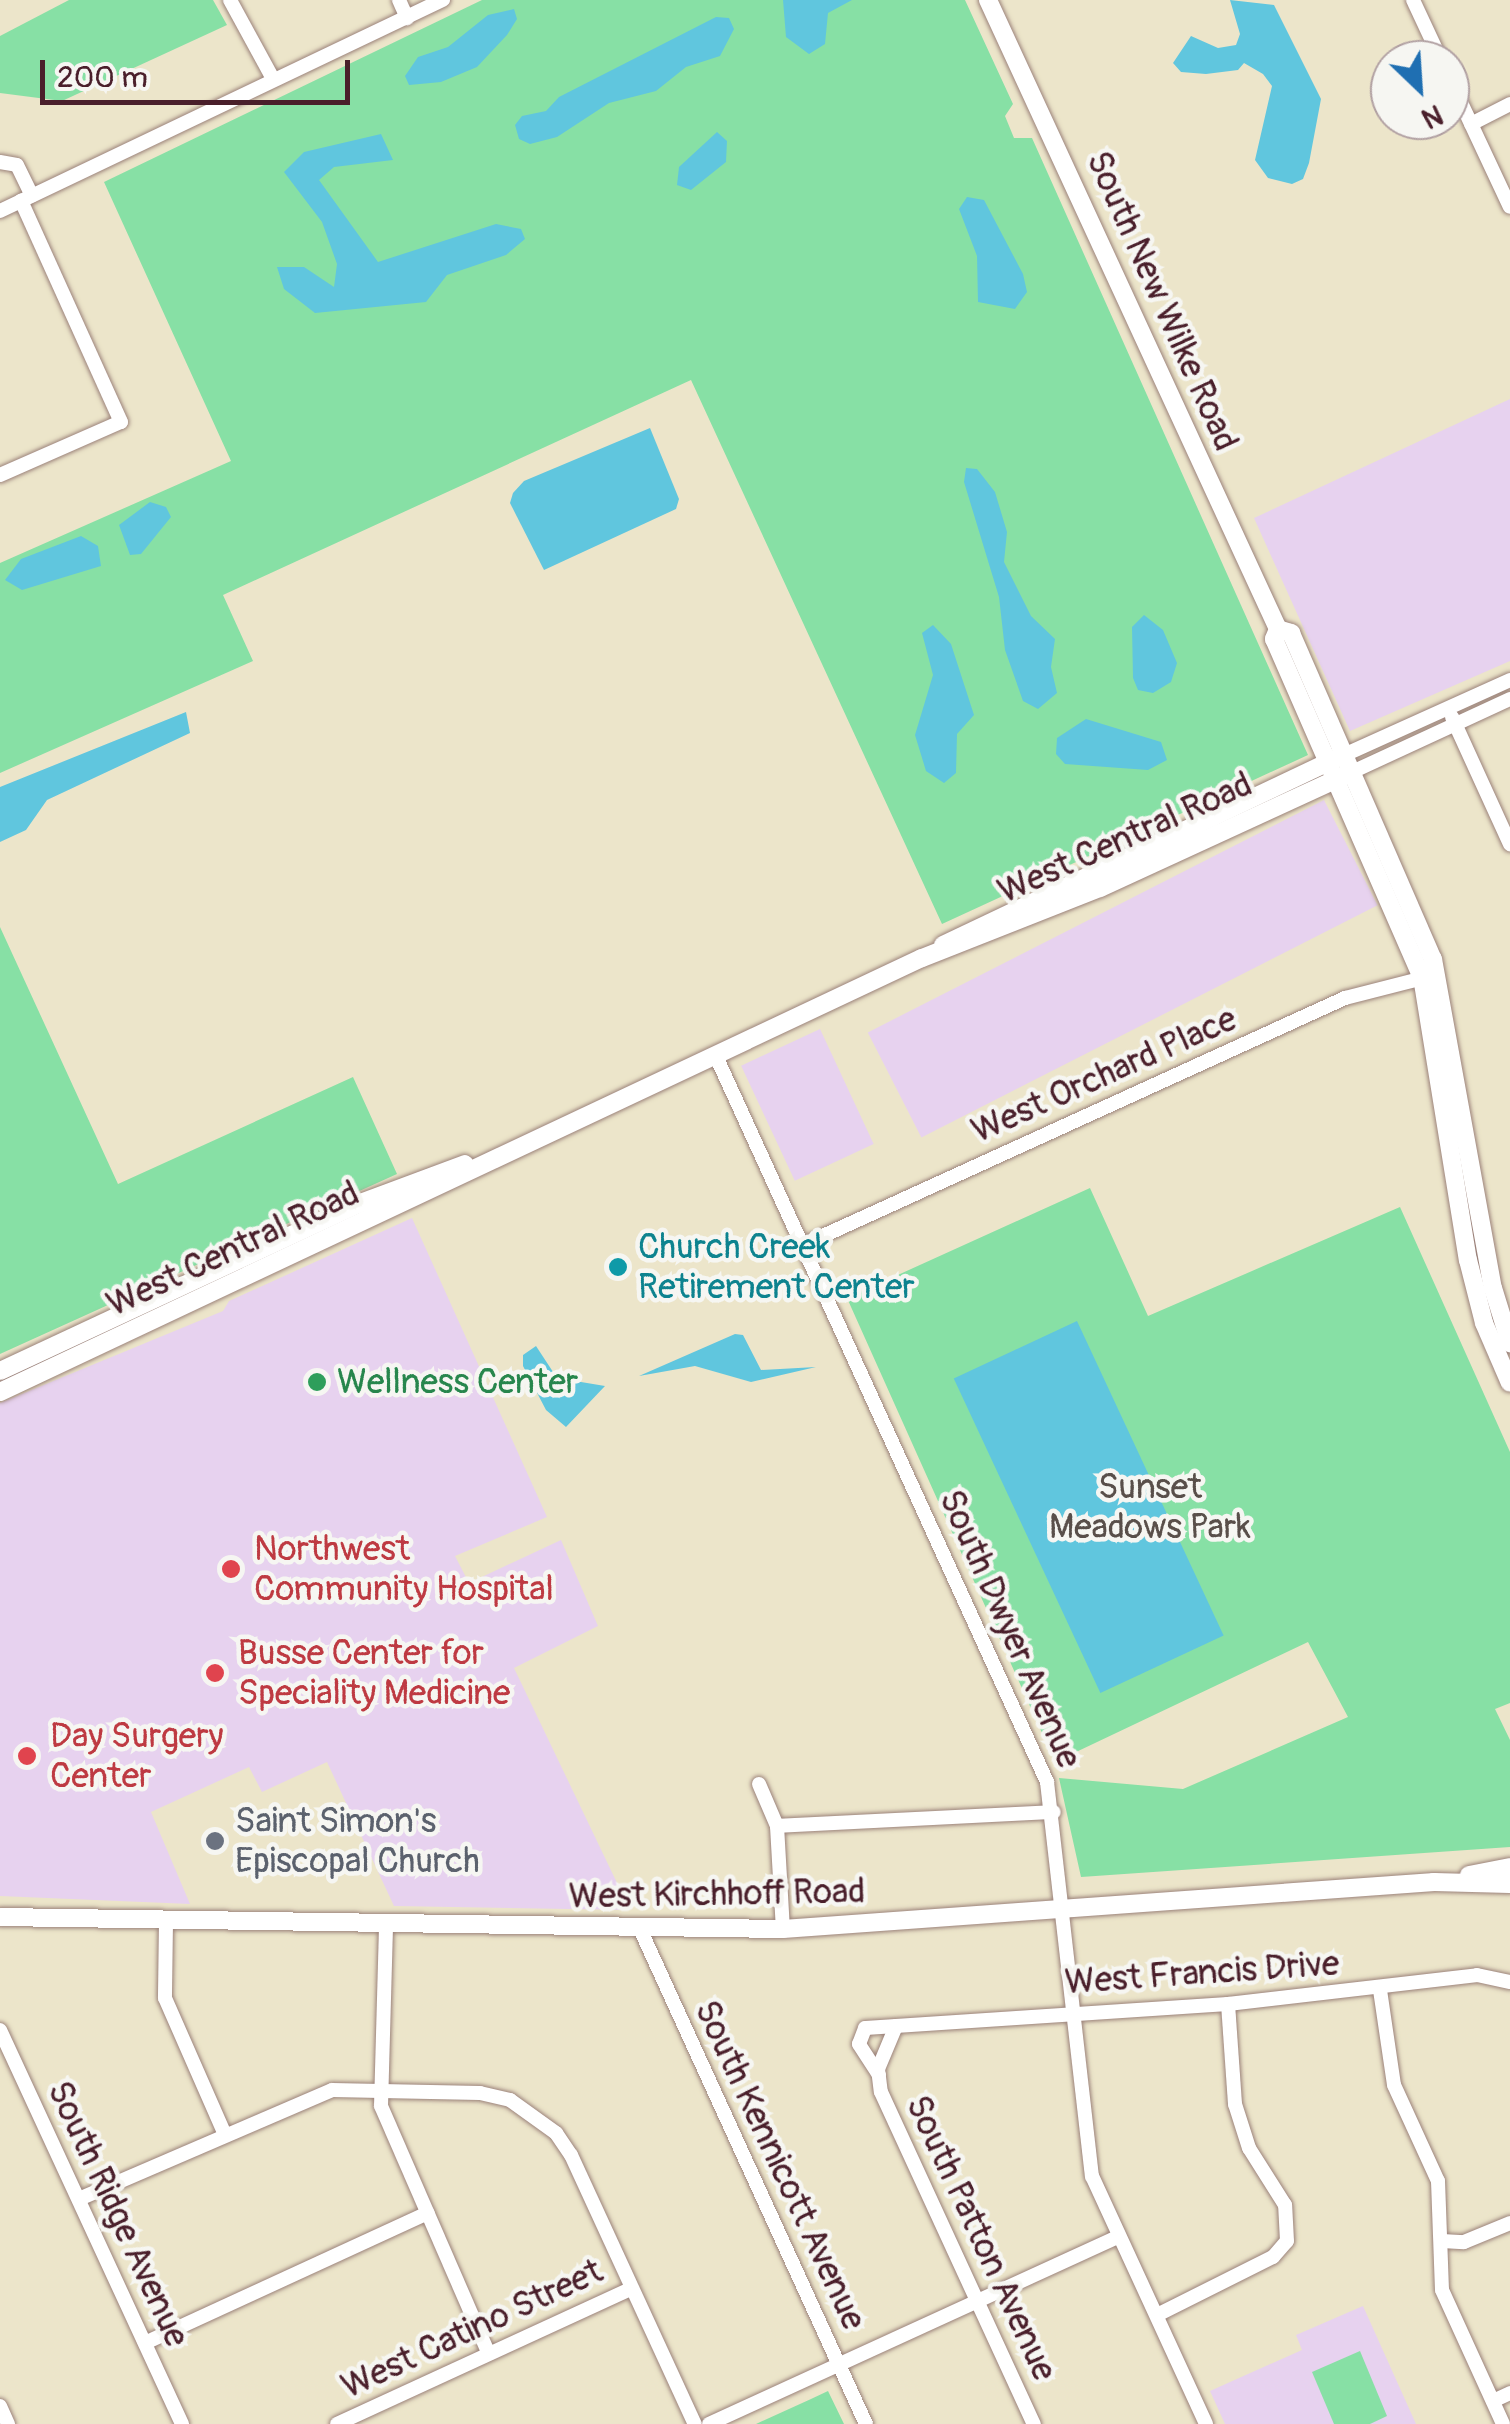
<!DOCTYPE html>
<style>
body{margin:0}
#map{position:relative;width:1510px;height:2424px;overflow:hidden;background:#ece5ca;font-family:Pangolin,sans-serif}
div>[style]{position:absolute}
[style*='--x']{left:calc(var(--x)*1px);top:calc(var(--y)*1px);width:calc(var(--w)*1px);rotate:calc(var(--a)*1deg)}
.built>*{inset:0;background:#e7d2ef;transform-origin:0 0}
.green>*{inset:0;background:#87e0a5}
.water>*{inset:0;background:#60c6de;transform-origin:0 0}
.roads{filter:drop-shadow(0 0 2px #9b827a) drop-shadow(0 0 2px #9b827a)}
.minor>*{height:14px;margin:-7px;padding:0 7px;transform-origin:7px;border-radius:7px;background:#fff}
.major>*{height:18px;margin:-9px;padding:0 9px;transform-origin:9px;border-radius:9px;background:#fff}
.dots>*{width:28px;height:28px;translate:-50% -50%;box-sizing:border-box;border:5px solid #f6f6f2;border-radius:50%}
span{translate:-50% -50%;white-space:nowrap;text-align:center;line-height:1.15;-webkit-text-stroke:9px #f6f6f2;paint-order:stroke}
.street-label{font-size:35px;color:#4a1f2b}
.culture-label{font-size:35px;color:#0d838f}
.left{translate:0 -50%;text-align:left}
.leisure-label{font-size:35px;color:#27864d}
.park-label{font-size:35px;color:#594f4a}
.health-label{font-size:35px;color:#be3a42}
.worship-label{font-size:35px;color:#5b616d}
.north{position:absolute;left:1370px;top:40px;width:100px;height:100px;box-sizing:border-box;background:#f6f6f2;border:2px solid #b1a0a2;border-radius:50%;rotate:155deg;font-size:28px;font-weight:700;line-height:40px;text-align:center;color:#4a1f2b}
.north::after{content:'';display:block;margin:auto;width:35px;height:45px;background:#1f6fb2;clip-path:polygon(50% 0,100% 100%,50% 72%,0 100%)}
.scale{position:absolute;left:40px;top:60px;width:310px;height:45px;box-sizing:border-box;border:5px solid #4a1f2b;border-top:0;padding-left:12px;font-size:30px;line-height:35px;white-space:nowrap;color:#4a1f2b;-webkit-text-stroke:8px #f6f6f2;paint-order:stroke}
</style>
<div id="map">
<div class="built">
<div style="clip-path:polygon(1510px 399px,1510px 661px,1350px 731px,1254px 518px)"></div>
<div style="left:1324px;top:800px;width:118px;height:512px;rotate:63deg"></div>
<div style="left:820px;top:1029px;width:127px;height:87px;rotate:65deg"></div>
<div style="clip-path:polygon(412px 1218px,547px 1517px,455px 1556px,469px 1583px,561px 1540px,598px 1626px,514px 1668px,630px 1910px,394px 1906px,327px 1762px,262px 1792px,249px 1767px,151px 1812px,190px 1904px,0 1896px,0 1403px,223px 1311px,229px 1301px)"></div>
<div style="clip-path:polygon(1363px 2306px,1416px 2424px,1225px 2424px,1210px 2391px,1302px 2350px,1296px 2335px)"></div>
</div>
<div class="green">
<div style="clip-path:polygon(69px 0,213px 0,227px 25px,62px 101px,0 93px,0 36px)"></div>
<div style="clip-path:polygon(482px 0,965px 0,1013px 104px,1005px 116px,1014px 138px,1032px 138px,1308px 755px,942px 924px,691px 380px,223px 595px,253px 661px,0 773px,0 563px,231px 461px,104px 182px)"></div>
<div style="clip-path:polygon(0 927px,118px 1184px,353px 1077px,397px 1174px,0 1354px)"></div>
<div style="clip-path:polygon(1090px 1188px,1148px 1316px,1400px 1207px,1510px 1452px,1510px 1703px,1495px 1709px,1510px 1740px,1510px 1847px,1081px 1877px,1059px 1778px,1183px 1789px,1348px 1717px,1308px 1642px,1055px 1762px,847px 1298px)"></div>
<div style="clip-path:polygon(1360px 2351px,1387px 2416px,1370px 2424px,1334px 2424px,1312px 2372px)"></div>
<div style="clip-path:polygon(828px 2391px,844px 2424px,756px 2424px,811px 2399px)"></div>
</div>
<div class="water">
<div style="clip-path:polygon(783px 0,852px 0,828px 13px,825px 44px,809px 54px,786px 37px)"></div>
<div style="clip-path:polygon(1230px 0,1274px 5px,1321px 99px,1309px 163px,1303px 179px,1292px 184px,1268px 178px,1255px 160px,1272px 86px,1263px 74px,1244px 63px,1238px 70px,1206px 74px,1181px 72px,1173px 63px,1191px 36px,1218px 48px,1236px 45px,1240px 34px)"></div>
<div style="clip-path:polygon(514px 9px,517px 19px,507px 35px,477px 67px,441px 82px,409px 85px,405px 76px,418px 57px,448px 47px,488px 15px)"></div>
<div style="clip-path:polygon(716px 17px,729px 18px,734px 29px,720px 56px,686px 67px,656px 91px,609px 103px,557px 137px,530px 144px,519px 139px,515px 125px,522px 116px,546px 111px,559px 97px)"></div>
<div style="clip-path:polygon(717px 132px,727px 141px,726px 162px,691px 190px,677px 185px,679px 167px)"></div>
<div style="clip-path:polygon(381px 134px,393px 160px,334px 167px,319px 180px,378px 262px,496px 224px,521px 229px,525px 239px,506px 255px,447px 275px,426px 302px,315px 313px,284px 289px,277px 267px,304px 267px,334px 287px,337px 264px,322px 222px,284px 172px,304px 152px)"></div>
<div style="clip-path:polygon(967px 197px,984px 200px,1023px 274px,1027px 292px,1015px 309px,978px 302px,977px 256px,959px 209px)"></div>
<div style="clip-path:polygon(650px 428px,679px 499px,676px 509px,544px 570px,510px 503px,513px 493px,524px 481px)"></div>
<div style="clip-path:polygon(966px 468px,977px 469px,995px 492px,1007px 532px,1004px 562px,1031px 616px,1055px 639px,1051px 667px,1057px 693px,1038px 709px,1023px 701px,1005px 650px,999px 597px,964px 482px)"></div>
<div style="clip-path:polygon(150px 502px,166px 507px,171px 517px,141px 554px,130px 555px,119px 525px)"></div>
<div style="clip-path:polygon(81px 536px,98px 546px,101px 566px,22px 590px,5px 580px,21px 559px)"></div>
<div style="clip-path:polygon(1144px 615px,1163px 630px,1177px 663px,1171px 682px,1153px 693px,1138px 690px,1133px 678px,1132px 627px)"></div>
<div style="clip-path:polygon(933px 625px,951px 644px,974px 715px,957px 734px,956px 773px,944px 783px,926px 771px,915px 735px,933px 675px,922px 633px)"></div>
<div style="clip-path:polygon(186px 712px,190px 733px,47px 800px,26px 830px,0 842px,0 787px)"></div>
<div style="clip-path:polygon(1086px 719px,1161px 742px,1167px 760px,1148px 770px,1065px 764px,1056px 754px,1057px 738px)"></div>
<div style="left:1077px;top:1321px;width:347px;height:136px;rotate:65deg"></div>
<div style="clip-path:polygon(735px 1334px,743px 1335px,761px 1370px,816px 1367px,751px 1382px,695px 1366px,639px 1376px)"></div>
<div style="clip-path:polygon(536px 1346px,557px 1378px,605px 1386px,566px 1427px,546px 1410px,523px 1366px,523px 1355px)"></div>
</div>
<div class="roads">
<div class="minor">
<div style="--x:230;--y:0;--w:90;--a:61.4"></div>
<div style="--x:399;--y:0;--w:20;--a:66"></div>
<div style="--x:1413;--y:0;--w:66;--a:65"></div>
<div style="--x:1450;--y:79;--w:141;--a:64.9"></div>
<div style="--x:1471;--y:124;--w:44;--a:-27.1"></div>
<div style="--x:0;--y:162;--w:17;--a:10"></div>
<div style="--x:17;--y:165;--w:34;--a:64"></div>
<div style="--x:0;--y:211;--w:491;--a:-25.5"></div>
<div style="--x:0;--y:475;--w:132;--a:-23.7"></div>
<div style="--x:121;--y:422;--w:243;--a:-114.3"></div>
<div style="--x:1452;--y:717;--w:140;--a:65.5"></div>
<div style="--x:1344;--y:755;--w:182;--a:-24.3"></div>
<div style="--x:1352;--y:772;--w:174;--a:-24.8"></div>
<div style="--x:715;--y:1054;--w:800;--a:65.48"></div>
<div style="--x:1047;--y:1782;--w:397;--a:83.5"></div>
<div style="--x:1092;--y:2176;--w:273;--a:65.3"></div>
<div style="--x:803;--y:1245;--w:596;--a:-24.5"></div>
<div style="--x:1345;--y:998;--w:89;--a:-14.3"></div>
<div style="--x:759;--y:1784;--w:46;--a:66.8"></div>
<div style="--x:777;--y:1826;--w:103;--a:86.7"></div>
<div style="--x:777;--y:1826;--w:277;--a:-2.9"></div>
<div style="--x:166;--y:1922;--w:76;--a:90.8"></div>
<div style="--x:165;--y:1998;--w:150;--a:66.3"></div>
<div style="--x:386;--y:1927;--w:179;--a:91.6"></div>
<div style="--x:381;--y:2106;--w:270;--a:66.5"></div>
<div style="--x:641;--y:1931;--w:542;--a:65.47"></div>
<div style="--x:1380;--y:1990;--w:96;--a:81.6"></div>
<div style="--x:1394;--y:2085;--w:106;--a:65.4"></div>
<div style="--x:1438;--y:2181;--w:109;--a:87.9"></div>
<div style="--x:1442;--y:2290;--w:147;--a:65.5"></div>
<div style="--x:896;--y:2026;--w:47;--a:112.7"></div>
<div style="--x:878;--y:2069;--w:23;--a:83"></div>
<div style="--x:881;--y:2092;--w:366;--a:65.3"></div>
<div style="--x:0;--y:2030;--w:434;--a:65.2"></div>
<div style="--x:879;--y:2075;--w:37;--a:-123"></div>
<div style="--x:859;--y:2044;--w:17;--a:-69"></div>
<div style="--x:865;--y:2028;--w:364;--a:-3.8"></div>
<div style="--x:1228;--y:2004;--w:251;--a:-6.6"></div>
<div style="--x:1477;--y:1975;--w:34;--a:12"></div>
<div style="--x:79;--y:2199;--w:275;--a:-23.3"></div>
<div style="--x:332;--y:2090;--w:148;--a:1.2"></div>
<div style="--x:480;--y:2093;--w:31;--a:13"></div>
<div style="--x:510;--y:2100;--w:57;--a:35.7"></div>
<div style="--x:556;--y:2133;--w:27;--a:56"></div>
<div style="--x:571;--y:2155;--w:296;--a:65.3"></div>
<div style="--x:1442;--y:2241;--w:22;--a:3"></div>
<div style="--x:1464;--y:2242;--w:50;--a:-22.4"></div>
<div style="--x:1157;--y:2315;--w:130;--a:-26.6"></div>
<div style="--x:1273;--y:2257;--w:21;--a:-49"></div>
<div style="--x:1287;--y:2241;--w:36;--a:-93"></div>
<div style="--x:1285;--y:2205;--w:67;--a:-122.3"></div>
<div style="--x:1249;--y:2148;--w:46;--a:-107.7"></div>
<div style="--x:1235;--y:2104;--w:100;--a:-94"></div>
<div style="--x:145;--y:2343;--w:311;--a:-24.7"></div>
<div style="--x:1493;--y:2401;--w:19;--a:-25"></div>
<div style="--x:0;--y:2406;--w:20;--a:66"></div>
<div style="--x:337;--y:2424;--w:324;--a:-24.7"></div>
<div style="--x:709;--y:2424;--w:451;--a:-24.6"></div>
</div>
<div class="major">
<div style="--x:988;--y:0;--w:693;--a:65.25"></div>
<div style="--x:1278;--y:629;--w:11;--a:112"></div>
<div style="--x:1274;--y:639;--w:369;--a:66.4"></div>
<div style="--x:1422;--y:977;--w:287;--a:80.8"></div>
<div style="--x:1468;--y:1260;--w:65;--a:75.7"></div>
<div style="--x:1484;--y:1323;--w:65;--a:66.6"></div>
<div style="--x:1278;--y:629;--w:14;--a:17"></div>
<div style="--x:1291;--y:633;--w:356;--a:66.5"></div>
<div style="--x:1433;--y:959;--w:334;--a:79.7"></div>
<div style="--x:1493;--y:1288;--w:58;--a:72.8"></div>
<div style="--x:943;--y:945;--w:438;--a:-25.4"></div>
<div style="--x:0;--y:1371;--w:395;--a:-25"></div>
<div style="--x:358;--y:1204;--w:114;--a:-20.5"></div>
<div style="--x:0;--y:1392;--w:1019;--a:-25.21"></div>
<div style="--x:922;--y:958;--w:191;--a:-21.5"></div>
<div style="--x:1100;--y:888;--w:277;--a:-24.7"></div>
<div style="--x:1469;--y:1875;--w:42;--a:-11"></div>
<div style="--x:0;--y:1917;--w:783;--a:0.88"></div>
<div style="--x:783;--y:1929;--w:653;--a:-4.13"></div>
<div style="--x:1434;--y:1882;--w:76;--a:1.5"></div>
</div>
</div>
<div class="dots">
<div style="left:618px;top:1267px;background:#0f9aa8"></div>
<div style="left:317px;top:1382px;background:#2e9e5b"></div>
<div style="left:231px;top:1569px;background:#e0444e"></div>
<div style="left:215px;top:1673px;background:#e0444e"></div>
<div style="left:27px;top:1756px;background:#e0444e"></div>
<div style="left:215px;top:1841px;background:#6b7280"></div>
</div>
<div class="street-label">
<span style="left:1162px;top:301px;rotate:66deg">South New Wilke Road</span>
<span style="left:1125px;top:838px;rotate:-24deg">West Central Road</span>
<span style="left:1104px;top:1075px;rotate:-24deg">West Orchard Place</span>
<span style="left:233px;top:1249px;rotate:-25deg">West Central Road</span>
<span style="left:1010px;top:1629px;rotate:66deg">South Dwyer Avenue</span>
<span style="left:717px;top:1894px;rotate:-1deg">West Kirchhoff Road</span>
<span style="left:1202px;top:1973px;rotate:-4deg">West Francis Drive</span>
<span style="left:780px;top:2165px;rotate:65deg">South Kennicott Avenue</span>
<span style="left:118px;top:2214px;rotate:65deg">South Ridge Avenue</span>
<span style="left:981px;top:2238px;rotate:65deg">South Patton Avenue</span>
<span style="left:472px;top:2329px;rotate:-25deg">West Catino Street</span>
</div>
<div class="culture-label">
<span class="left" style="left:638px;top:1267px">Church Creek<br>Retirement Center</span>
</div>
<div class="leisure-label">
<span class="left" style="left:337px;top:1382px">Wellness Center</span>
</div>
<div class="park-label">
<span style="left:1150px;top:1507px">Sunset<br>Meadows Park</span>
</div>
<div class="health-label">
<span class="left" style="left:254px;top:1569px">Northwest<br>Community Hospital</span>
<span class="left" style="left:238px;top:1673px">Busse Center for<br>Speciality Medicine</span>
<span class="left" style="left:50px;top:1756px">Day Surgery<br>Center</span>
</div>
<div class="worship-label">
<span class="left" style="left:235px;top:1841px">Saint Simon's<br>Episcopal Church</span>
</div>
<div class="north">N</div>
<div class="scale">200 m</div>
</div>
